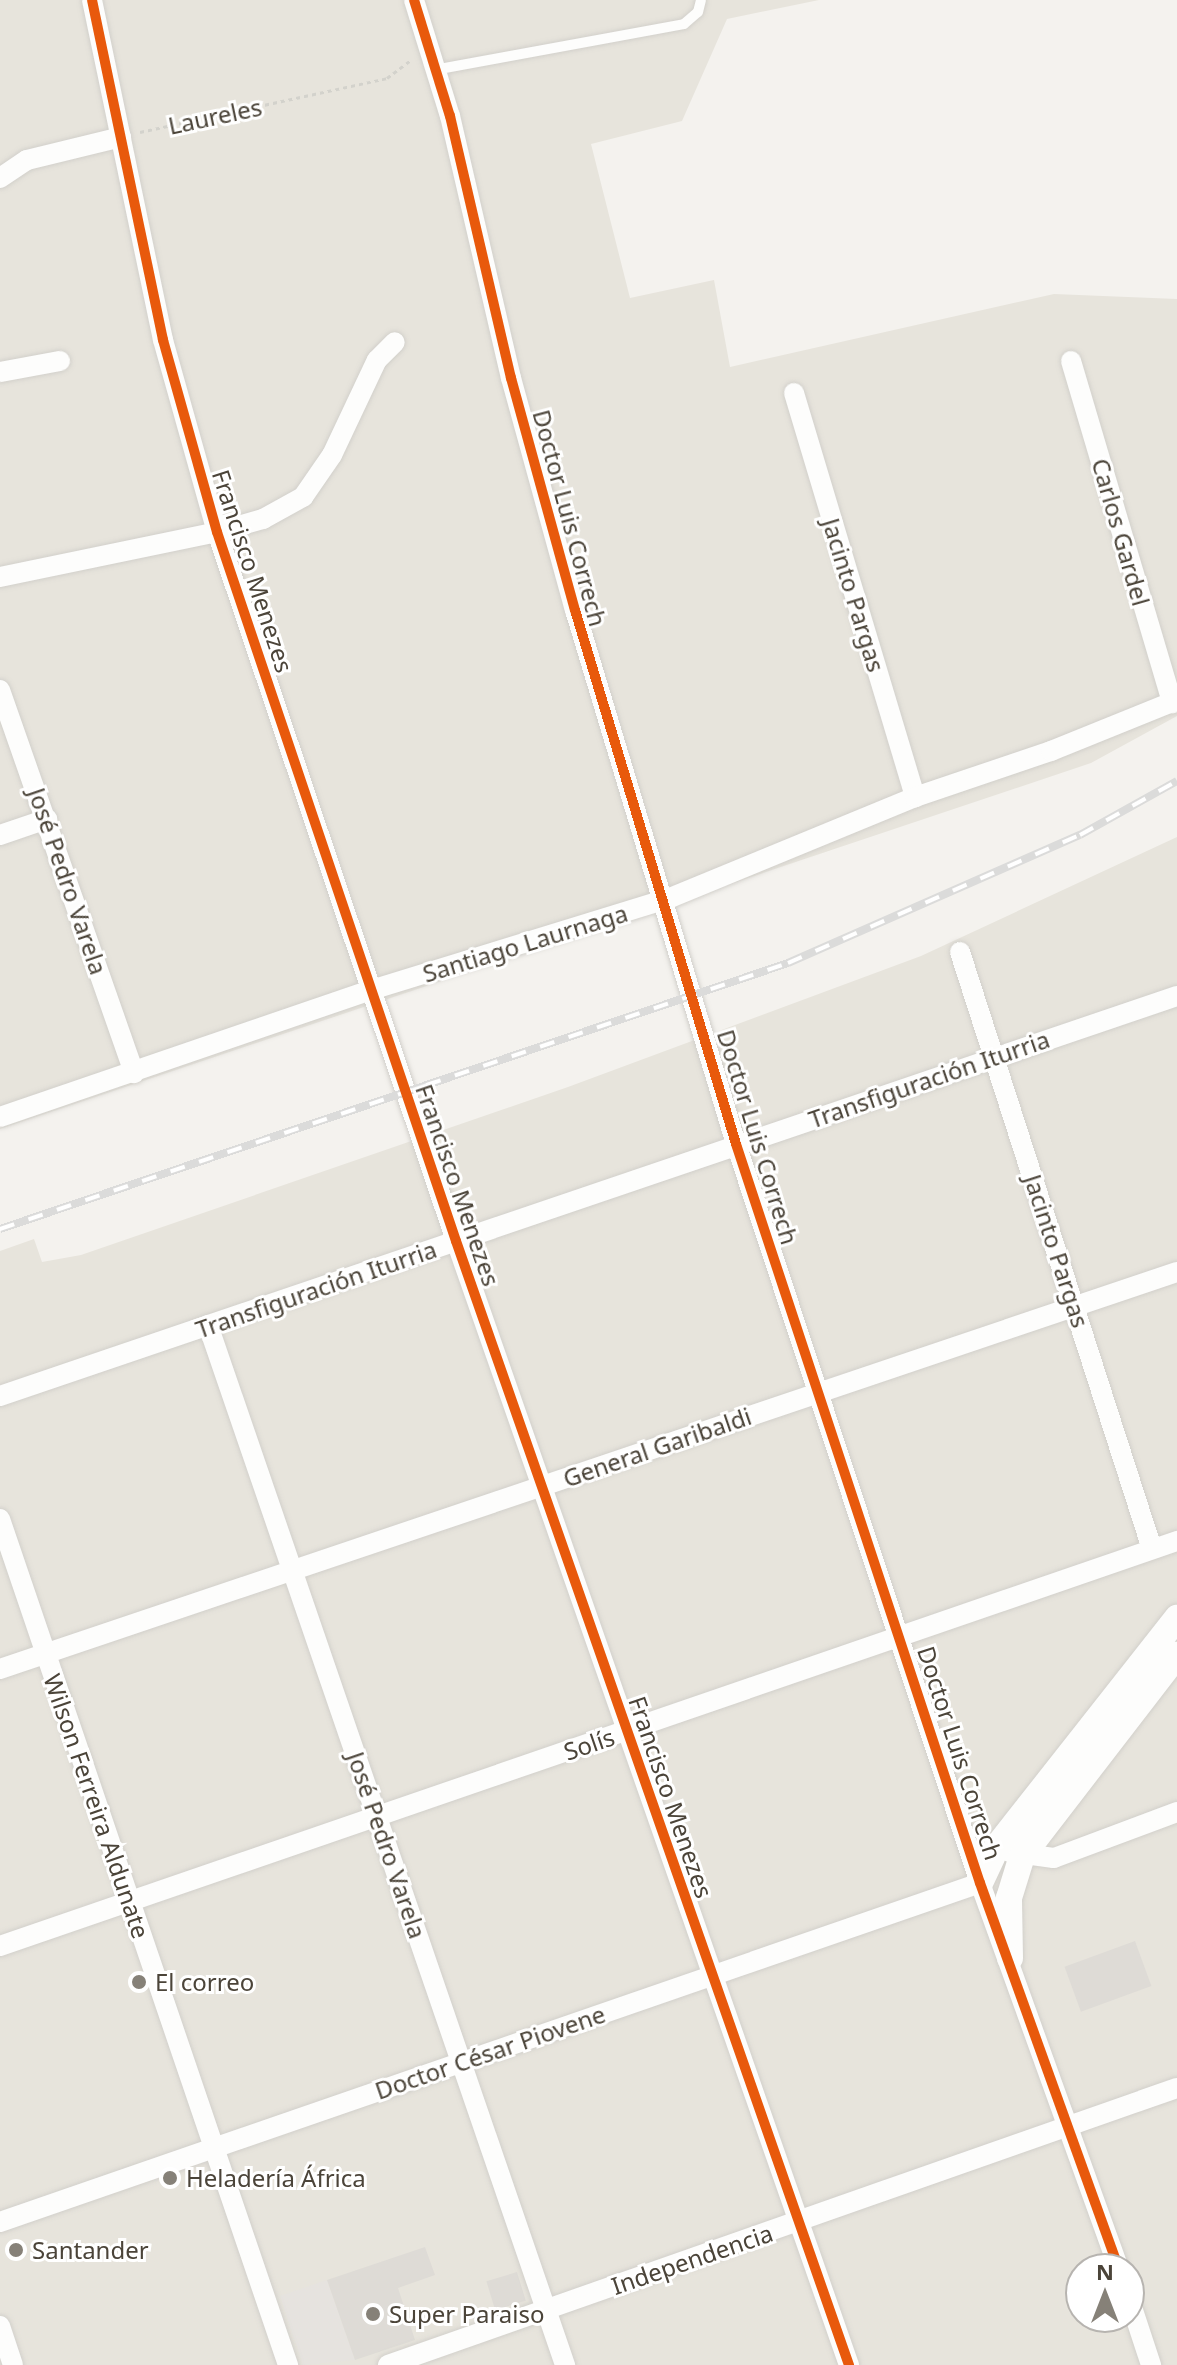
<!DOCTYPE html>
<meta charset="utf-8">
<style>
body{margin:0}
#map{position:relative;width:1177px;height:2365px;overflow:hidden;background:#f4f2ee;font-family:"Noto Sans",sans-serif}
div>[style]{position:absolute}
[style*='--x']{left:calc(var(--x)*1px);top:calc(var(--y)*1px);width:calc(var(--w)*1px);rotate:calc(var(--a)*1deg)}
.residential>*{inset:0;background:#e7e4dc}
.parking>*{inset:0;background:#e6e3df}
.building>*{inset:0;background:#dedbd6;transform-origin:0 0}
.path>*{height:3px;margin-top:-1.5px;transform-origin:0;background:repeating-linear-gradient(90deg,#d3d2cc 0 4px,transparent 0 8px)}
.roads{filter:drop-shadow(0 0 2px #d2d0cb) drop-shadow(0 0 2px #d2d0cb)}
.service>*{height:10px;margin:-5px;padding:0 5px;transform-origin:5px;border-radius:5px;background:#fdfdfc}
.minor>*{height:20px;margin:-10px;padding:0 10px;transform-origin:10px;border-radius:10px;background:#fdfdfc}
.tertiary>*{height:26px;margin:-13px;padding:0 13px;transform-origin:13px;border-radius:13px;background:#fdfdfc}
.rail>*{height:8px;margin-top:-4px;transform-origin:0;background:repeating-linear-gradient(90deg,#fff 0 15px,#dbdbda 0 30px);box-sizing:border-box;border-block:2px solid #dbdbda}
.cycleway>*{height:10px;margin:-5px;padding:0 5px;transform-origin:5px;border-radius:5px;background:#e8590c}
.dots>*{width:22px;height:22px;translate:-50% -50%;box-sizing:border-box;border:4px solid #fff;border-radius:50%}
span{translate:-50% -50%;white-space:nowrap;text-align:center;line-height:1.15;-webkit-text-stroke:6px #fff;paint-order:stroke}
.street-label{font-size:24px;color:#4b4439}
.poi-label{font-size:24px;color:#4b4439}
.left{translate:0 -50%;text-align:left}
.north{position:absolute;left:1065px;top:2253px;width:80px;height:80px;box-sizing:border-box;background:#fff;border:2px solid #b7b4b0;border-radius:50%;rotate:0deg;font-size:22px;font-weight:700;line-height:32px;text-align:center;color:#4b4439}
.north::after{content:'';display:block;margin:auto;width:28px;height:36px;background:#868178;clip-path:polygon(50% 0,100% 100%,50% 72%,0 100%)}
</style>
<div id="map">
<div class="residential">
<div style="clip-path:polygon(0 0,819px 0,727px 19px,682px 121px,591px 144px,630px 298px,714px 280px,730px 367px,1054px 294px,1177px 299px,1177px 716px,1091px 763px,0 1129px)"></div>
<div style="clip-path:polygon(evenodd,1177px 837px,1177px 2365px,0 2365px,0 1251px,34px 1239px,42px 1262px,81px 1255px,568px 1087px,921px 956px,1177px 837px,1081px 2269px,1129px 2269px,1129px 2317px,1081px 2317px,1081px 2269px)"></div>
</div>
<div class="parking">
<div style="clip-path:polygon(327px 2280px,355px 2360px,303px 2365px,280px 2296px)"></div>
</div>
<div class="building">
<div style="left:1135px;top:1941px;width:48px;height:75px;rotate:70deg"></div>
<div style="clip-path:polygon(425px 2247px,435px 2275px,398px 2288px,415px 2340px,355px 2360px,327px 2280px)"></div>
<div style="left:517px;top:2272px;width:30px;height:32px;rotate:73deg"></div>
</div>
<div class="path">
<div style="--x:140;--y:132;--w:253;--a:-12.3"></div>
<div style="--x:387;--y:78;--w:31;--a:-37"></div>
</div>
<div class="roads">
<div class="service">
<div style="--x:434;--y:70;--w:254;--a:-10.4"></div>
<div style="--x:684;--y:24;--w:18;--a:-41"></div>
<div style="--x:698;--y:12;--w:12;--a:-76"></div>
</div>
<div class="minor">
<div style="--x:92;--y:0;--w:347;--a:78.2"></div>
<div style="--x:163;--y:340;--w:199;--a:74.3"></div>
<div style="--x:217;--y:532;--w:748;--a:71.37"></div>
<div style="--x:456;--y:1241;--w:1191;--a:70.73"></div>
<div style="--x:414;--y:0;--w:121;--a:72.8"></div>
<div style="--x:450;--y:116;--w:269;--a:76.9"></div>
<div style="--x:511;--y:378;--w:241;--a:74.6"></div>
<div style="--x:575;--y:610;--w:558;--a:73.22"></div>
<div style="--x:736;--y:1144;--w:778;--a:71.73"></div>
<div style="--x:980;--y:1883;--w:410;--a:70.2"></div>
<div style="--x:0;--y:178;--w:32;--a:-34"></div>
<div style="--x:27;--y:160;--w:97;--a:-13.7"></div>
<div style="--x:1071;--y:361;--w:357;--a:73.5"></div>
<div style="--x:0;--y:372;--w:61;--a:-10.4"></div>
<div style="--x:794;--y:393;--w:422;--a:73.3"></div>
<div style="--x:0;--y:577;--w:222;--a:-11.7"></div>
<div style="--x:217;--y:532;--w:48;--a:-15.8"></div>
<div style="--x:263;--y:519;--w:46;--a:-28.8"></div>
<div style="--x:303;--y:497;--w:51;--a:-55.4"></div>
<div style="--x:332;--y:455;--w:105;--a:-64.7"></div>
<div style="--x:377;--y:360;--w:25;--a:-45"></div>
<div style="--x:0;--y:690;--w:406;--a:70.7"></div>
<div style="--x:0;--y:835;--w:50;--a:-18.8"></div>
<div style="--x:960;--y:952;--w:627;--a:72.17"></div>
<div style="--x:0;--y:1117;--w:392;--a:-18.9"></div>
<div style="--x:371;--y:990;--w:313;--a:-17.1"></div>
<div style="--x:670;--y:898;--w:265;--a:-22.4"></div>
<div style="--x:915;--y:797;--w:144;--a:-18.7"></div>
<div style="--x:1051;--y:751;--w:136;--a:-22"></div>
<div style="--x:208;--y:1325;--w:1100;--a:71.05"></div>
<div style="--x:0;--y:1396;--w:1243;--a:-18.77"></div>
<div style="--x:0;--y:1519;--w:894;--a:71.2"></div>
<div style="--x:0;--y:1669;--w:1242;--a:-18.64"></div>
<div style="--x:1010;--y:1852;--w:44;--a:7.8"></div>
<div style="--x:1054;--y:1858;--w:131;--a:-20.5"></div>
<div style="--x:0;--y:1946;--w:1245;--a:-18.99"></div>
<div style="--x:0;--y:2222;--w:1037;--a:-19.08"></div>
<div style="--x:1129;--y:2298;--w:71;--a:71.8"></div>
<div style="--x:0;--y:2326;--w:41;--a:71.6"></div>
<div style="--x:388;--y:2365;--w:836;--a:-19.35"></div>
</div>
<div class="tertiary">
<div style="--x:980;--y:1883;--w:38;--a:-65"></div>
<div style="--x:996;--y:1848;--w:293;--a:-51.8"></div>
<div style="--x:1010;--y:1958;--w:60;--a:-91"></div>
<div style="--x:1009;--y:1898;--w:44;--a:-72.8"></div>
<div style="--x:1022;--y:1856;--w:254;--a:-52.4"></div>
</div>
</div>
<div class="rail">
<div style="--x:0;--y:1229;--w:832;--a:-18.65"></div>
<div style="--x:788;--y:963;--w:319;--a:-23.7"></div>
<div style="--x:1080;--y:835;--w:111;--a:-29.1"></div>
</div>
<div class="cycleway">
<div style="--x:92;--y:0;--w:347;--a:78.2"></div>
<div style="--x:163;--y:340;--w:199;--a:74.3"></div>
<div style="--x:217;--y:532;--w:748;--a:71.37"></div>
<div style="--x:456;--y:1241;--w:1191;--a:70.73"></div>
<div style="--x:414;--y:0;--w:121;--a:72.8"></div>
<div style="--x:450;--y:116;--w:269;--a:76.9"></div>
<div style="--x:511;--y:378;--w:241;--a:74.6"></div>
<div style="--x:575;--y:610;--w:558;--a:73.22"></div>
<div style="--x:736;--y:1144;--w:778;--a:71.73"></div>
<div style="--x:980;--y:1883;--w:410;--a:70.2"></div>
</div>
<div class="dots">
<div style="left:139px;top:1982px;background:#868178"></div>
<div style="left:170px;top:2178px;background:#868178"></div>
<div style="left:16px;top:2250px;background:#868178"></div>
<div style="left:373px;top:2314px;background:#868178"></div>
</div>
<div class="street-label">
<span style="left:215px;top:116px;rotate:-12deg">Laureles</span>
<span style="left:570px;top:518px;rotate:75deg">Doctor Luis Correch</span>
<span style="left:1121px;top:532px;rotate:74deg">Carlos Gardel</span>
<span style="left:253px;top:571px;rotate:72deg">Francisco Menezes</span>
<span style="left:854px;top:595px;rotate:73deg">Jacinto Pargas</span>
<span style="left:68px;top:881px;rotate:71deg">José Pedro Varela</span>
<span style="left:525px;top:943px;rotate:-17deg">Santiago Laurnaga</span>
<span style="left:929px;top:1079px;rotate:-19deg">Transfiguración Iturria</span>
<span style="left:758px;top:1137px;rotate:73deg">Doctor Luis Correch</span>
<span style="left:458px;top:1185px;rotate:71deg">Francisco Menezes</span>
<span style="left:1057px;top:1251px;rotate:72deg">Jacinto Pargas</span>
<span style="left:316px;top:1289px;rotate:-19deg">Transfiguración Iturria</span>
<span style="left:657px;top:1447px;rotate:-19deg">General Garibaldi</span>
<span style="left:589px;top:1744px;rotate:-19deg">Solís</span>
<span style="left:960px;top:1753px;rotate:72deg">Doctor Luis Correch</span>
<span style="left:671px;top:1797px;rotate:71deg">Francisco Menezes</span>
<span style="left:97px;top:1806px;rotate:71deg">Wilson Ferreira Aldunate</span>
<span style="left:387px;top:1845px;rotate:71deg">José Pedro Varela</span>
<span style="left:490px;top:2052px;rotate:-19deg">Doctor César Piovene</span>
<span style="left:692px;top:2259px;rotate:-19deg">Independencia</span>
</div>
<div class="poi-label">
<span class="left" style="left:155px;top:1982px">El correo</span>
<span class="left" style="left:186px;top:2178px">Heladería África</span>
<span class="left" style="left:32px;top:2250px">Santander</span>
<span class="left" style="left:389px;top:2314px">Super Paraiso</span>
</div>
<div class="north">N</div>
</div>
